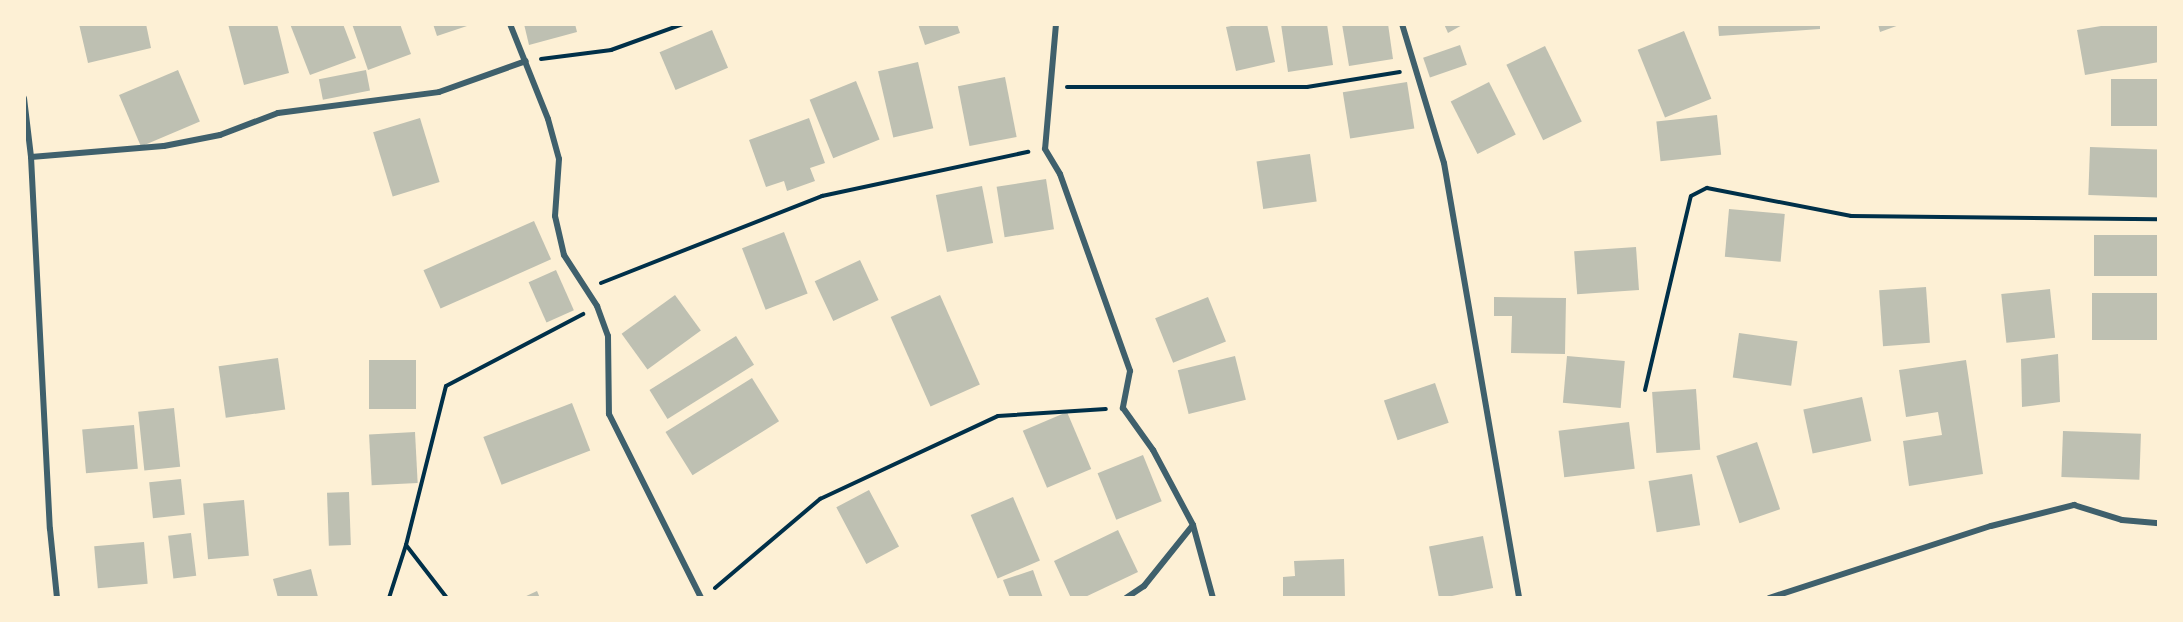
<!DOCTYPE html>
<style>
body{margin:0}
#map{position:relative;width:2183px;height:622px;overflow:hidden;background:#fdf0d5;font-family:"Titillium Web",sans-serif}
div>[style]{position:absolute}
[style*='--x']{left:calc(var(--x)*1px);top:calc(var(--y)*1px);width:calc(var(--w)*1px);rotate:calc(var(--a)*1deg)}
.building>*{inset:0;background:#bec0b2;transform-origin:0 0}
.path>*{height:4px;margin:-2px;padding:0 2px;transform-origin:2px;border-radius:2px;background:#003049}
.minor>*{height:6px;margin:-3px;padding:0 3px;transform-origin:3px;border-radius:3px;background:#3f606c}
span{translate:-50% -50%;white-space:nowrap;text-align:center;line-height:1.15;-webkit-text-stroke:4.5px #fdf0d5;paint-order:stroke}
.frame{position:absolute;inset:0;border:26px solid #fdf0d5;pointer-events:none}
</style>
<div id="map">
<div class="building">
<div style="clip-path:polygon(79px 24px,146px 24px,151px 48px,88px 63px)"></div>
<div style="clip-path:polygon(228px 24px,277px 24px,289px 73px,244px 85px)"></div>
<div style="clip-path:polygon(290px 24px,343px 24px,356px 58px,310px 75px)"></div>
<div style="clip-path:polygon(352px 24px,400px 24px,411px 54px,368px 70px)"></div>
<div style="clip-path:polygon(433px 24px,473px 24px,437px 36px)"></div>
<div style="clip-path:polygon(524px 24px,575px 24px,577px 32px,529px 45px)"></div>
<div style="clip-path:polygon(918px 24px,957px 24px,960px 33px,925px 45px)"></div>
<div style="clip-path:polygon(1241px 24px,1267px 24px,1275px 62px,1236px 71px,1226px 27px)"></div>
<div style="clip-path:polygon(1281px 24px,1327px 24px,1333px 65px,1288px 72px)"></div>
<div style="clip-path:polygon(1342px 24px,1388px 24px,1393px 59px,1349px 66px)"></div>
<div style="clip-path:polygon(1444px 24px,1464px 24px,1448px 33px)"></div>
<div style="clip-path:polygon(1718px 24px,1820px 24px,1820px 29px,1719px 36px)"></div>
<div style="clip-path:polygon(1878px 24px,1902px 24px,1880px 32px)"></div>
<div style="clip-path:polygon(2113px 24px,2159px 24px,2159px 62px,2085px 75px,2077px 30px)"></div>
<div style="left:712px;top:30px;width:41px;height:57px;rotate:67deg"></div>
<div style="left:1684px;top:31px;width:73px;height:50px;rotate:68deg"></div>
<div style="left:1460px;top:45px;width:21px;height:39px;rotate:71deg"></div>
<div style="left:1545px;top:46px;width:84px;height:43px;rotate:64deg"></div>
<div style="left:918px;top:62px;width:68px;height:41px;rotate:77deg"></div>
<div style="left:178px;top:70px;width:56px;height:64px;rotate:67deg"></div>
<div style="left:366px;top:70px;width:21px;height:48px;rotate:79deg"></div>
<div style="left:1005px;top:77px;width:61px;height:48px;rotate:79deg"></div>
<div style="left:2159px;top:79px;width:47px;height:48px;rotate:90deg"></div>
<div style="left:856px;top:81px;width:63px;height:50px;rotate:68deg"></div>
<div style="left:1407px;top:82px;width:47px;height:65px;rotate:81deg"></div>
<div style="left:1489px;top:82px;width:59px;height:43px;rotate:63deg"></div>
<div style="left:1717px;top:115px;width:40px;height:61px;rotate:84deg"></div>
<div style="left:420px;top:118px;width:67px;height:49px;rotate:73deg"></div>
<div style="clip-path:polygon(809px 118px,825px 163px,810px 168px,815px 181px,787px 191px,784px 181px,766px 187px,749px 140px)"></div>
<div style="left:2090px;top:147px;width:69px;height:48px;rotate:2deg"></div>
<div style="left:1310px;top:154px;width:48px;height:54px;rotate:82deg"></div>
<div style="left:1046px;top:179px;width:51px;height:50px;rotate:81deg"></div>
<div style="left:982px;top:186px;width:58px;height:47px;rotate:79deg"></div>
<div style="left:1729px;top:209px;width:56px;height:48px;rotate:5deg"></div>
<div style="left:534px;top:221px;width:42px;height:121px;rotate:66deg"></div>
<div style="left:784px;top:232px;width:66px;height:45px;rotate:69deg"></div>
<div style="left:2159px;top:235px;width:41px;height:65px;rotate:90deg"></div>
<div style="left:1636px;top:247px;width:43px;height:62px;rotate:86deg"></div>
<div style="left:860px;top:260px;width:44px;height:50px;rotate:65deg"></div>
<div style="left:556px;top:270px;width:44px;height:30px;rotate:66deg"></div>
<div style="left:1926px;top:287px;width:56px;height:47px;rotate:86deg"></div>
<div style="left:2050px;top:289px;width:49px;height:49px;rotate:84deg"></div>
<div style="left:2159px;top:293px;width:47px;height:67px;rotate:90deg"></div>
<div style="left:675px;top:295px;width:44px;height:66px;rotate:54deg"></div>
<div style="left:940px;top:295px;width:98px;height:54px;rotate:66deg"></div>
<div style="left:1208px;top:297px;width:48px;height:57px;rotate:68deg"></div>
<div style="clip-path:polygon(1494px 297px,1566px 298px,1565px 354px,1511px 353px,1512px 316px,1494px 316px)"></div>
<div style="left:1739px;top:333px;width:59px;height:45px;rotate:8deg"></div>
<div style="left:736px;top:336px;width:34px;height:102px;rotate:58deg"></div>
<div style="clip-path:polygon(2058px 354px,2060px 402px,2022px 407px,2021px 359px)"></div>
<div style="left:1235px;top:356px;width:45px;height:59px;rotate:76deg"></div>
<div style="left:1567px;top:356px;width:58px;height:47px;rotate:5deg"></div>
<div style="left:278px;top:358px;width:52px;height:60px;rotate:82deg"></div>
<div style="left:369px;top:360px;width:47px;height:49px"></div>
<div style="clip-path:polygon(1966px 360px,1983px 474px,1909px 486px,1903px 441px,1942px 435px,1938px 412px,1906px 417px,1899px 370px)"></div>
<div style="left:752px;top:378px;width:51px;height:102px;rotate:58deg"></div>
<div style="left:1435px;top:383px;width:42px;height:54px;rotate:71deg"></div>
<div style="left:1696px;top:389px;width:61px;height:44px;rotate:86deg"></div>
<div style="left:1862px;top:397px;width:45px;height:60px;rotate:78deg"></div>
<div style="left:572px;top:403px;width:51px;height:95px;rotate:69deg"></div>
<div style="left:174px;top:408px;width:59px;height:36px;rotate:84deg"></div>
<div style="left:1067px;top:412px;width:62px;height:48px;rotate:67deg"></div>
<div style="left:1629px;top:422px;width:47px;height:71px;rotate:83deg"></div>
<div style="left:134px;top:425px;width:44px;height:52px;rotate:85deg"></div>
<div style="left:2063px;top:431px;width:78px;height:46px;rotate:2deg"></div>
<div style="left:415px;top:432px;width:51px;height:46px;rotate:87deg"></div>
<div style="left:1757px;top:442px;width:71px;height:43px;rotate:71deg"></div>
<div style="left:1143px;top:455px;width:50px;height:49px;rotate:68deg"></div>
<div style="left:1692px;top:474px;width:52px;height:44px;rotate:81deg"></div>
<div style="left:181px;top:479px;width:36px;height:32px;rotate:84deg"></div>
<div style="left:869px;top:490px;width:64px;height:37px;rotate:62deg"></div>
<div style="left:349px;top:492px;width:53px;height:22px;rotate:88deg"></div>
<div style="left:1013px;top:497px;width:69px;height:46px;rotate:67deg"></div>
<div style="left:244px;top:500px;width:56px;height:41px;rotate:85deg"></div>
<div style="clip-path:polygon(1118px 530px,1138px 572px,1083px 598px,1071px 598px,1054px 561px)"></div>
<div style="left:191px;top:533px;width:43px;height:23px;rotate:83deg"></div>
<div style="left:1483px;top:536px;width:53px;height:55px;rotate:79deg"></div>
<div style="left:144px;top:542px;width:42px;height:50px;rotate:85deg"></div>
<div style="clip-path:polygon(1344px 559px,1345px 598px,1283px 598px,1283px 577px,1295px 576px,1294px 561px)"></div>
<div style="clip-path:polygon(311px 569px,318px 597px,278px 598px,273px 579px)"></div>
<div style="clip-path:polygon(1033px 570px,1043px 598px,1010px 598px,1003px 580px)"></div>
<div style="clip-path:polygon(537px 591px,540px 598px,522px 598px)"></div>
</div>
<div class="path">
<div style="--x:541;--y:59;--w:71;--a:-7.3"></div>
<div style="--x:611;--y:50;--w:77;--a:-19.9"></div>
<div style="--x:1067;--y:87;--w:240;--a:0"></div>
<div style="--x:1307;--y:87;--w:94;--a:-9.2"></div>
<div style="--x:601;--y:283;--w:238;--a:-21.5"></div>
<div style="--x:822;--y:196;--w:211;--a:-12.1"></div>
<div style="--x:1645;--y:390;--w:199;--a:-76.7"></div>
<div style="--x:1691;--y:196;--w:18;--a:-27"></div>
<div style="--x:1707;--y:188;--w:147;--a:11"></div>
<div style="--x:1851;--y:216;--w:308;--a:0.6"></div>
<div style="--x:406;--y:545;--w:164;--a:-75.9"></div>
<div style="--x:446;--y:386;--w:155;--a:-27.7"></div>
<div style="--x:715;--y:588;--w:138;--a:-40.3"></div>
<div style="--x:820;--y:499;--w:196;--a:-25"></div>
<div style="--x:998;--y:416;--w:108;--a:-3.7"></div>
<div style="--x:389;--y:598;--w:56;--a:-72.2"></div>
<div style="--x:406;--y:545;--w:67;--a:52.3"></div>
</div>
<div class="minor">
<div style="--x:510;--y:24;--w:102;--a:68.2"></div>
<div style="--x:548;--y:119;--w:41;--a:74.6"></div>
<div style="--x:559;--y:159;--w:57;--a:94"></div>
<div style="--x:555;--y:216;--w:40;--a:77"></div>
<div style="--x:564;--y:255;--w:61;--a:57.1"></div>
<div style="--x:597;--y:306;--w:32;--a:70"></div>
<div style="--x:608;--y:336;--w:78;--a:89.3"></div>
<div style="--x:609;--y:414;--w:206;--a:63.4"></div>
<div style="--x:1056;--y:24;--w:125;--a:95"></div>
<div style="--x:1045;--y:149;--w:29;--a:59"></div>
<div style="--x:1060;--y:174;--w:209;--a:70.4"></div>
<div style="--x:1130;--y:371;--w:38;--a:101"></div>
<div style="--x:1123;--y:408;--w:52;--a:54.5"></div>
<div style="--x:1153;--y:450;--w:85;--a:61.9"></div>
<div style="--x:1193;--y:525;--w:76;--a:74.7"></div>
<div style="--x:1402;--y:24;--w:145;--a:73.2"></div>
<div style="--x:1444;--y:163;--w:441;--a:80.2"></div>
<div style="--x:24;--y:98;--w:59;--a:83.2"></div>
<div style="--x:31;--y:157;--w:372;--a:87.1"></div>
<div style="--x:50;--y:529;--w:69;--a:84.2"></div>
<div style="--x:31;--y:157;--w:133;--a:-4.7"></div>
<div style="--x:164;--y:146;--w:57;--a:-11.1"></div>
<div style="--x:220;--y:135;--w:62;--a:-20.8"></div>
<div style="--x:278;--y:113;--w:162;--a:-7.4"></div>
<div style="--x:439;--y:92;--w:92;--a:-19.6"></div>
<div style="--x:1126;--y:598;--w:22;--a:-34"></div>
<div style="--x:1144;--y:586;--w:78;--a:-51.2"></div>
<div style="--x:1769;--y:598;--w:233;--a:-18"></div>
<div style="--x:1991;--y:526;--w:86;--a:-14.2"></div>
<div style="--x:2074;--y:505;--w:50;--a:17.4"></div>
<div style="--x:2122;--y:520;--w:37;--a:5"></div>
</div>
<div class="frame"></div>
</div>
